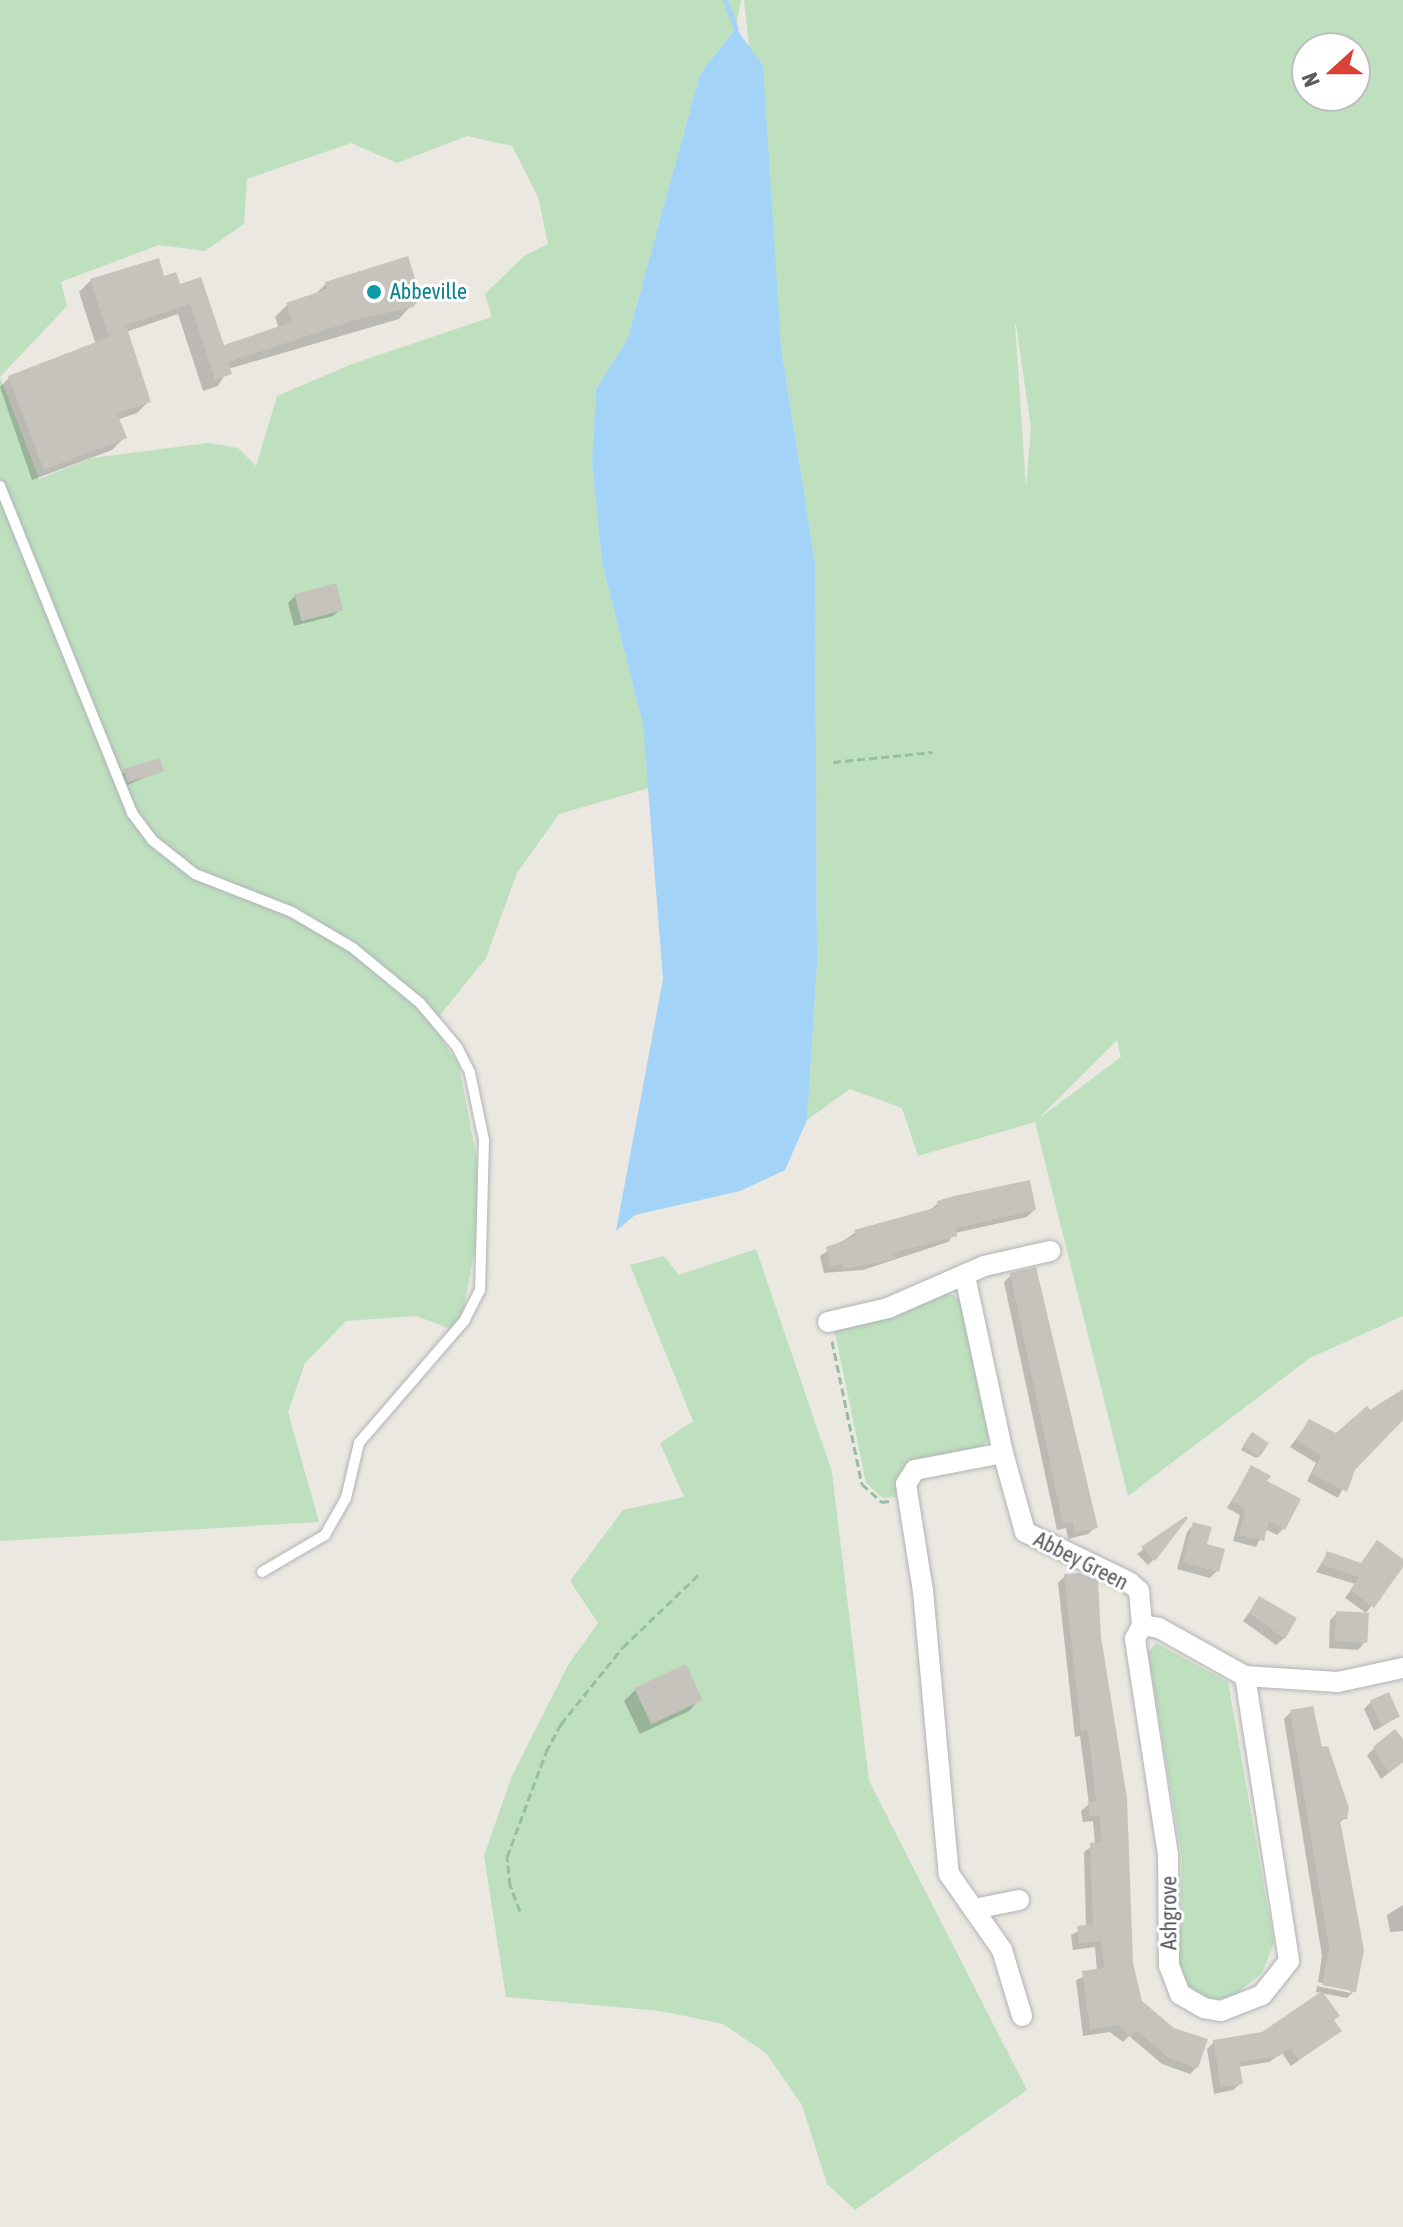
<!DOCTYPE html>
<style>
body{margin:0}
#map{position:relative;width:1403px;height:2227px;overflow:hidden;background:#eae8e0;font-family:"Asap Condensed",sans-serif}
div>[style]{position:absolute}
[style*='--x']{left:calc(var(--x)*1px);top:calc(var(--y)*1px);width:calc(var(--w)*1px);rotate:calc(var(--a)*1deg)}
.green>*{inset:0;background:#bee0be}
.water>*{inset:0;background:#a3d3f7}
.shadow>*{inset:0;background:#0003}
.stream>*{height:5px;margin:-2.5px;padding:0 2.5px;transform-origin:2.5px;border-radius:2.5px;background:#a3d3f7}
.building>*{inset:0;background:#c6c3bd;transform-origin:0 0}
.path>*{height:3px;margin-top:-1.5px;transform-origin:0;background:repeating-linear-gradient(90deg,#96bea2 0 8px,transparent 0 12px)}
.roads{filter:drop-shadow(0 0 2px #b0b3b7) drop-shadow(0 0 2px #b0b3b7)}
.lane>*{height:10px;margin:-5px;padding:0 5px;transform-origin:5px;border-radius:5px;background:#fff}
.street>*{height:20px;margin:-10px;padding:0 10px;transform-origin:10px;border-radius:10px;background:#fff}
.dots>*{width:22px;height:22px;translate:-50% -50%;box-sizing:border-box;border:4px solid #fff;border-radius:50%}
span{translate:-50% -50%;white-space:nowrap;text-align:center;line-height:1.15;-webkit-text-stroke:6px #fff;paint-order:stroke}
.culture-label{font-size:22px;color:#0d838f}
.left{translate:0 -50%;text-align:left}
.street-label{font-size:22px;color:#595c60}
.north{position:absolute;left:1291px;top:32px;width:80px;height:80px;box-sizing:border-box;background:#fff;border:2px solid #bdbebf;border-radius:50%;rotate:249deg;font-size:22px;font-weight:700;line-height:32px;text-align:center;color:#595c60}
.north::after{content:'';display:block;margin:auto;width:28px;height:36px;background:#d94237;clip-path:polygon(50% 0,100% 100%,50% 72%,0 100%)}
</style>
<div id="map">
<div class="green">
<div style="clip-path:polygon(evenodd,0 0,741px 0,736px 28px,700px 74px,627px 340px,596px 389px,592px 464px,602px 563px,643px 724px,649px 788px,559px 814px,517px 873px,486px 958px,433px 1024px,459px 1066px,477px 1160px,477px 1239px,459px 1332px,416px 1316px,346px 1321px,305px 1363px,288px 1412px,319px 1522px,0 1541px,0 0,467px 136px,512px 146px,538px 197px,548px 244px,525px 255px,485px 294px,492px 317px,352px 364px,277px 396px,256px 466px,238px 448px,208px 443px,92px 458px,39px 479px,0 377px,67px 306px,61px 282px,159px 245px,205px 251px,244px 224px,247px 179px,351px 143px,397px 163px,467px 136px)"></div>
<div style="clip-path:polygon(evenodd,744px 0,1403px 0,1403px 1316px,1310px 1358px,1128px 1496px,1035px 1122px,918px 1156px,902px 1108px,850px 1089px,807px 1120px,817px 965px,815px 563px,781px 347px,744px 0,1307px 48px,1355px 48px,1355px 96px,1307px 96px,1307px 48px,744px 0,1016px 324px,1031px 428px,1026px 487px,1015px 324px,1016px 324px,744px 0,1117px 1040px,1121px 1057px,1041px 1117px,1041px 1116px,1117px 1040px)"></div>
<div style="clip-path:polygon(756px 1249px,832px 1472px,869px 1781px,1027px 2090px,855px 2210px,827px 2184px,802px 2105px,766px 2053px,723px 2024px,661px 2011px,506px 1997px,484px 1856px,511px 1778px,568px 1665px,598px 1623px,570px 1581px,623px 1510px,684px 1497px,660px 1443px,693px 1421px,630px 1265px,664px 1256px,679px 1275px)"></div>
<div style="clip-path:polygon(943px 1294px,954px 1295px,961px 1302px,989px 1439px,982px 1447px,912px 1462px,897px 1481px,896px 1497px,883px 1498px,866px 1483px,834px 1328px)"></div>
<div style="clip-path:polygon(1156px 1643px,1228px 1682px,1274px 1943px,1262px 1973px,1232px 1997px,1207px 2001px,1189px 1991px,1179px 1976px,1182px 1859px,1148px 1652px)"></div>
</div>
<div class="water">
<div style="clip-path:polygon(736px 28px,763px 66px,781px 347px,815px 563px,817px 965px,807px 1120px,785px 1170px,740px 1191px,635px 1215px,616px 1231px,663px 979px,643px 724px,602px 563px,592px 464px,596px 389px,627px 340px,700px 74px)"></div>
</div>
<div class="shadow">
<div style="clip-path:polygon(163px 279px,179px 287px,222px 348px,279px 329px,275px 317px,287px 305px,314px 295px,326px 284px,419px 297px,399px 319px,228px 369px,218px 386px,203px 391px,178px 314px,126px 332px,149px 401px,137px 413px,117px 420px,124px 438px,112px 450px,32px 480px,0 387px,9px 378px,96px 345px,79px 292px,91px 280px)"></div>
<div style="clip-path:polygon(295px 596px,341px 609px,333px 616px,294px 626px,288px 603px)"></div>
<div style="clip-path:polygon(162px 770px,121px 788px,118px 778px,125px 771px)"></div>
<div style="clip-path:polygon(938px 1203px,1034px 1210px,1027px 1217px,955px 1233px,948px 1242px,863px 1270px,824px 1273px,820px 1256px,856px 1232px,930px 1210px)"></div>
<div style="clip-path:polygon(1011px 1275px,1096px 1527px,1088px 1534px,1068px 1539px,1066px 1528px,1057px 1530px,1004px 1282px)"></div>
<div style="clip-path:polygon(1403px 1392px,1403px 1420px,1353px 1468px,1338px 1498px,1307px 1481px,1316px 1463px,1290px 1447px,1309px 1422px,1336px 1436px)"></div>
<div style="clip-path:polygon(1249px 1437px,1259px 1456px,1256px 1458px,1241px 1450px)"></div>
<div style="clip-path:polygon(1251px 1468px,1265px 1482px,1284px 1528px,1277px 1535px,1265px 1529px,1256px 1547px,1233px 1541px,1240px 1515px,1227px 1508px)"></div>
<div style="clip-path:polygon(1178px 1523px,1153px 1560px,1148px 1565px,1137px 1554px)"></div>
<div style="clip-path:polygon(1194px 1524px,1217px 1571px,1210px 1578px,1177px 1569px,1187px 1532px)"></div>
<div style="clip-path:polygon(1327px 1554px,1360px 1565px,1403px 1563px,1366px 1613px,1345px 1598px,1355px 1584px,1316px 1572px)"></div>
<div style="clip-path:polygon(1065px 1576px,1131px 1964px,1140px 2002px,1197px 2067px,1190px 2074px,1162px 2064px,1129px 2036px,1123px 2042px,1110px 2032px,1083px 2036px,1076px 1980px,1097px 1971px,1095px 1947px,1073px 1950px,1071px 1935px,1086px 1927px,1084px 1852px,1095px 1844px,1093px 1821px,1083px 1822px,1081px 1811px,1089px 1804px,1080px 1736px,1075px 1737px,1058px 1583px)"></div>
<div style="clip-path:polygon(1259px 1599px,1284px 1638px,1276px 1645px,1243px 1621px)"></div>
<div style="clip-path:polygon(1337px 1613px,1365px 1642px,1358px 1650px,1329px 1648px,1330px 1620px)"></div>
<div style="clip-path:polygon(635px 1690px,700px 1699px,689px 1711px,640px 1734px,624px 1701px)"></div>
<div style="clip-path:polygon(1371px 1702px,1398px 1717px,1374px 1731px,1364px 1709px)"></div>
<div style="clip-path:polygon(1291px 1712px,1320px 1749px,1345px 1818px,1338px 1824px,1354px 1991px,1347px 1998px,1316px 1992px,1317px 1986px,1351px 1993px,1351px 1989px,1318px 1982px,1322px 1956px,1284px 1719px)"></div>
<div style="clip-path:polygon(1403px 1742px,1403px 1761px,1381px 1779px,1367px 1755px,1375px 1748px)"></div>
<div style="clip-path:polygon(1403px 1905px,1403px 1931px,1390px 1932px,1387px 1915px)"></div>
<div style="clip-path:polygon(1339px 2030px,1291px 2066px,1282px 2053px,1269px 2062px,1238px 2067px,1241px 2083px,1233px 2090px,1214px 2094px,1207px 2049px,1214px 2042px)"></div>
</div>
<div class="stream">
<div style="--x:725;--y:0;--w:30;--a:69"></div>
</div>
<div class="building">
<div style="clip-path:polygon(408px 256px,421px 298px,413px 307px,355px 320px,228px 362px,232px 374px,215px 380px,190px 304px,126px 325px,151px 402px,117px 413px,127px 438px,44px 470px,8px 376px,109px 337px,90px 279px,159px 258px,164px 276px,176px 272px,180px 284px,201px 277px,224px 345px,292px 322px,286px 303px,327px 289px,325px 282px)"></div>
<div style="left:336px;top:583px;width:28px;height:43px;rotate:75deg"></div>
<div style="left:160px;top:758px;width:14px;height:38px;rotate:73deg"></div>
<div style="clip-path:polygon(1030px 1180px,1036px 1210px,956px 1228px,957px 1236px,894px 1253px,896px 1259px,843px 1269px,842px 1264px,830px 1266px,826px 1247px,856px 1236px,854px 1230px,938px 1207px,937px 1201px,954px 1196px)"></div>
<div style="clip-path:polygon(1036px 1267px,1098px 1528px,1075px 1533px,1073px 1522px,1063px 1524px,1010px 1273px)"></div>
<div style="clip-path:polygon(1403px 1389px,1403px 1420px,1355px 1470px,1347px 1492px,1312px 1474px,1321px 1456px,1296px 1440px,1309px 1419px,1336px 1433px,1367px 1406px,1370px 1410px)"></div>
<div style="left:1252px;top:1432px;width:20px;height:17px;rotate:33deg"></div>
<div style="clip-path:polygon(1251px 1465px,1271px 1476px,1267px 1481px,1301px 1499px,1285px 1530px,1269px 1521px,1264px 1541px,1239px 1535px,1245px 1509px,1232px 1501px)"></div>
<div style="clip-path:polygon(1186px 1516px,1188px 1518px,1155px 1561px,1141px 1547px)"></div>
<div style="clip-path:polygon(1193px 1522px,1212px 1527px,1207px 1544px,1225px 1549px,1219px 1572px,1183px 1562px)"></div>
<div style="clip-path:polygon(1377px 1540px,1403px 1559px,1403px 1567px,1374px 1608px,1350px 1590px,1359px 1577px,1322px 1565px,1327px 1551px,1361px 1563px)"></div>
<div style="clip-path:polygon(1080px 1573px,1098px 1581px,1101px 1637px,1127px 1798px,1133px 1963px,1142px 2001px,1174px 2028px,1208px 2039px,1198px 2068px,1169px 2058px,1136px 2030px,1131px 2037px,1118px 2025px,1090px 2030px,1082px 1971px,1104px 1968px,1101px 1941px,1079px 1944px,1077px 1926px,1093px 1924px,1090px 1843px,1102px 1842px,1099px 1815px,1089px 1816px,1088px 1802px,1096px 1801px,1091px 1753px,1087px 1730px,1081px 1731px,1064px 1574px)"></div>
<div style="clip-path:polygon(1259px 1596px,1297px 1618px,1285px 1639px,1249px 1613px)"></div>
<div style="left:1336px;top:1611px;width:33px;height:30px;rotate:3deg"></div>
<div style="left:686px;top:1664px;width:40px;height:57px;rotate:65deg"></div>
<div style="left:1389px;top:1692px;width:27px;height:21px;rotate:66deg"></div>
<div style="clip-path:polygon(1313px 1706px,1322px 1747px,1328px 1746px,1349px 1808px,1347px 1819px,1340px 1820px,1364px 1950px,1356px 1992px,1322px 1985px,1329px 1948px,1290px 1710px)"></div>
<div style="clip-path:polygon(1395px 1729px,1403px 1739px,1403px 1762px,1389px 1773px,1373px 1747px)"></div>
<div style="clip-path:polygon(1322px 1991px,1340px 2016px,1334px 2020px,1342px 2031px,1299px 2060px,1290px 2048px,1279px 2056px,1239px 2062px,1243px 2084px,1221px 2087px,1213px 2040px,1262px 2032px)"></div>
</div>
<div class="path">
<div style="--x:833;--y:762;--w:100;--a:-5.8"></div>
<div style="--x:832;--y:1341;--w:146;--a:78.2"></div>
<div style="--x:862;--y:1484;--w:27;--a:42"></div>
<div style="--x:882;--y:1502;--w:7;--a:-8"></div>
<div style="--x:520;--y:1911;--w:28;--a:-111"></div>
<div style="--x:510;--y:1885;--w:28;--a:-96"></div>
<div style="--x:507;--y:1857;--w:112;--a:-69.6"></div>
<div style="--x:546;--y:1752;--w:32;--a:-62"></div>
<div style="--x:561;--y:1724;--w:99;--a:-51.2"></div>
<div style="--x:623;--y:1647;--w:104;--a:-43.8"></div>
</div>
<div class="roads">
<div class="lane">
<div style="--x:0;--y:486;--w:353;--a:68"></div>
<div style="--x:132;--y:813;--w:34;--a:53"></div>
<div style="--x:152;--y:840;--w:55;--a:38.3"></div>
<div style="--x:195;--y:874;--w:104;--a:21.4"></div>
<div style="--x:292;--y:912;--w:71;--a:30.5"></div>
<div style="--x:353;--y:948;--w:87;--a:39.4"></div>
<div style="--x:420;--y:1003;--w:57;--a:49.9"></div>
<div style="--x:457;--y:1047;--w:29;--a:63"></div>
<div style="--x:470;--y:1073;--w:68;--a:78.2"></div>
<div style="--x:484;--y:1140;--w:150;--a:91.5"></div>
<div style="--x:480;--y:1290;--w:34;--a:117"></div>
<div style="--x:465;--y:1320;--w:162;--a:130.8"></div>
<div style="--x:359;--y:1443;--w:57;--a:103.3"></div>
<div style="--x:346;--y:1498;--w:43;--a:119.6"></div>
<div style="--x:325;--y:1535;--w:73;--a:149.6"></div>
</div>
<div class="street">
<div style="--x:965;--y:1276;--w:181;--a:77.9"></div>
<div style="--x:1003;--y:1453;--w:90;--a:169.1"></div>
<div style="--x:915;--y:1470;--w:17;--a:123"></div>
<div style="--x:906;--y:1484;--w:108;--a:81"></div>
<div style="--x:923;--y:1591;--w:284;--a:84.8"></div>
<div style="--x:949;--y:1874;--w:93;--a:55.1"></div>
<div style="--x:1002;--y:1950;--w:69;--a:73.1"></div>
<div style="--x:828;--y:1322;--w:62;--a:-13.1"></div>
<div style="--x:888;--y:1308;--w:105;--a:-23.6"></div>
<div style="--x:984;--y:1266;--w:68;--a:-12.8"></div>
<div style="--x:1003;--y:1453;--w:82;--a:74.4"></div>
<div style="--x:1025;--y:1532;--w:115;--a:25.7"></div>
<div style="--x:1129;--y:1582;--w:13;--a:42"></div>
<div style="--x:1139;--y:1591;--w:34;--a:85"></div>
<div style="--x:1142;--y:1625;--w:17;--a:10"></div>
<div style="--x:1159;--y:1628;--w:98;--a:29.2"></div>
<div style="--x:1245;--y:1676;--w:288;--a:81.2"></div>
<div style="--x:1289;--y:1961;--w:43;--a:128.5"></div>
<div style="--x:1262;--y:1995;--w:44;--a:158.7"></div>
<div style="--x:1221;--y:2011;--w:17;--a:-170"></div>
<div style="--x:1204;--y:2008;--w:28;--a:-150"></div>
<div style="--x:1180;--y:1994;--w:30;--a:-111"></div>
<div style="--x:1169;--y:1966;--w:111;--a:-90.5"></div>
<div style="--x:1168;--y:1855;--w:219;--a:-98.7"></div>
<div style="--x:1135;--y:1639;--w:16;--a:-63"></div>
<div style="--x:1245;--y:1676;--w:93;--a:3.7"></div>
<div style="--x:1338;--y:1682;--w:66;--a:-12.2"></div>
<div style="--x:974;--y:1909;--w:46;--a:-11.3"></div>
</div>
</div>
<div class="dots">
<div style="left:374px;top:292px;background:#0f9aa8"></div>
</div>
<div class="culture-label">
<span class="left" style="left:390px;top:292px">Abbeville</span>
</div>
<div class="street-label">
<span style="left:1081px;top:1561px;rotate:27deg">Abbey Green</span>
<span style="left:1169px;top:1913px;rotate:-90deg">Ashgrove</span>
</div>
<div class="north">N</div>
</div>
